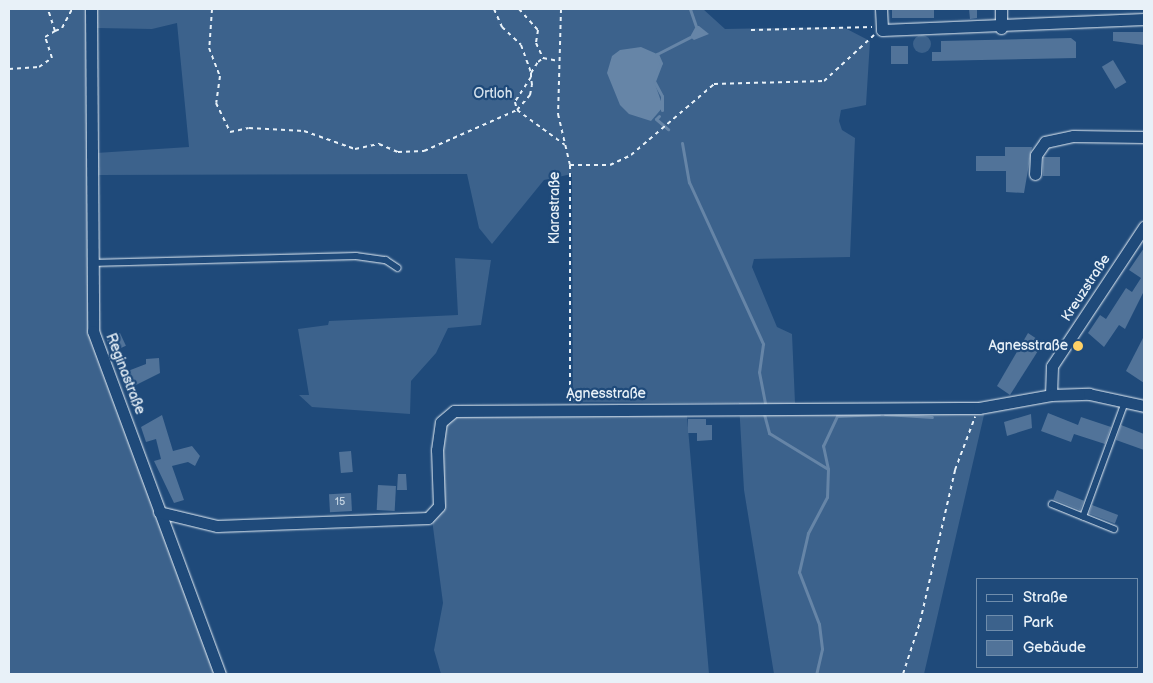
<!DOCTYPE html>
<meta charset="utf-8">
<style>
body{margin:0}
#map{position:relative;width:1153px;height:683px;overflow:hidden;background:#1f4a7a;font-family:"Balsamiq Sans",sans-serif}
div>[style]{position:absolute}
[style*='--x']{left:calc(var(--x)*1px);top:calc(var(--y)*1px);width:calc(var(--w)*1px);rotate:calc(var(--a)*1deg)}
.green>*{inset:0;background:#3c628c}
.round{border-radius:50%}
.water>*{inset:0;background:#6685a7}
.stream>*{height:3px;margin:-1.5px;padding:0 1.5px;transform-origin:1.5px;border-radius:1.5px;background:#6685a7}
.building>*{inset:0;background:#517399;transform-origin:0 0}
.path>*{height:2px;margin-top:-1px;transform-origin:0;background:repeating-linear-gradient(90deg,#e8f1f8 0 4px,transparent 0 8px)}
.roads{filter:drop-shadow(0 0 1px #e8f1f8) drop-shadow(0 0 1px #e8f1f8)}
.lane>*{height:5.5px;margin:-2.75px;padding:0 2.75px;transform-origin:2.75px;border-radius:2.75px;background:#1f4a7a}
.street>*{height:11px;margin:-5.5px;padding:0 5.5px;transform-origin:5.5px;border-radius:5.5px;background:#1f4a7a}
.dots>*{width:14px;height:14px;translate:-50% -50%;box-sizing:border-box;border:2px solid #1f4a7a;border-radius:50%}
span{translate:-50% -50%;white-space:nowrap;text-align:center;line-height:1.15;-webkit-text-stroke:4.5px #1f4a7a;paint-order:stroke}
.number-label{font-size:11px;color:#c2d2e0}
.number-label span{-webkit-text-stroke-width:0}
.park-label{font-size:14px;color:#d7e3ed}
.street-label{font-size:14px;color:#e8f1f8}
.poi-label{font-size:14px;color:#e8f1f8}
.right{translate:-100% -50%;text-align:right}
.frame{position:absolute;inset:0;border:10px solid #e8f1f8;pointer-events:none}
.legend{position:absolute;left:976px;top:578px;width:162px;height:90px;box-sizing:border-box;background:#1f4a7a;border:1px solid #6f8dac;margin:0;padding:6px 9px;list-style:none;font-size:15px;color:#e8f1f8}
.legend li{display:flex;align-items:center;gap:10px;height:25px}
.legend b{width:25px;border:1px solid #6f8dac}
</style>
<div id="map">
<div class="green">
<div style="clip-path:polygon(9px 9px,89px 9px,91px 332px,219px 674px,9px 674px)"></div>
<div style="clip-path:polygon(97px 9px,703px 9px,725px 29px,843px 27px,870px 41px,866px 105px,841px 110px,839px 121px,842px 130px,855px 138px,850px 257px,754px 259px,752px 267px,777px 327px,792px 334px,795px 403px,987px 402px,924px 674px,774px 674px,744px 490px,739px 403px,573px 402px,572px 174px,544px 180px,492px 244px,479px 228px,467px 174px,97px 175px,96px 153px,189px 147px,177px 23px,152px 29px,97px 28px)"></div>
<div class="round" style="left:913px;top:35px;width:18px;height:18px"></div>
<div style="clip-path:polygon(455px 258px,491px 260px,481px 325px,448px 328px,436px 353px,411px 381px,410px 414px,312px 407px,299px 395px,309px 395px,298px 329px,328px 325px,329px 321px,458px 315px)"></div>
<div style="clip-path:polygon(459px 416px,687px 416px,709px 674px,441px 674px,434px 650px,443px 603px,431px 512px,440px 510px,439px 429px)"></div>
</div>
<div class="water">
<div style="clip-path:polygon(696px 26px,699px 26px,709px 34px,694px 40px,690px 37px)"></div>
<div style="clip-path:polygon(641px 47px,657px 54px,661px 63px,654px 81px,663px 107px,651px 121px,629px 114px,620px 105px,607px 73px,612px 56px,620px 50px)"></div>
</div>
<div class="stream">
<div style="--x:690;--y:9;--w:18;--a:71"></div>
<div style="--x:662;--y:110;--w:14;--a:-90"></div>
<div style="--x:662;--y:96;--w:17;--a:-118"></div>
<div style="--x:654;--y:81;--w:19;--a:-69"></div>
<div style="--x:661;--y:63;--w:10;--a:-114"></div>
<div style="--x:657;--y:54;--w:37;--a:-27"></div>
<div style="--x:659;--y:116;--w:4;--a:135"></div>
<div style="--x:656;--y:119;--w:16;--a:40"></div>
<div style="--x:682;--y:143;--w:40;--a:80"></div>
<div style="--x:689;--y:182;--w:178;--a:65.4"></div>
<div style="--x:763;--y:344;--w:28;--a:98"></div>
<div style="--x:759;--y:372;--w:32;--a:79"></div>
<div style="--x:764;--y:414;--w:20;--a:75"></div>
<div style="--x:769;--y:433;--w:69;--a:31.4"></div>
<div style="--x:828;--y:469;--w:28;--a:92"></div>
<div style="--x:827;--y:497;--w:41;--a:117.8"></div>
<div style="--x:808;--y:533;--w:40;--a:103"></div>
<div style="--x:799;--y:572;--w:56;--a:69"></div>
<div style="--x:819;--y:624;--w:25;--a:83"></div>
<div style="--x:822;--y:649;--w:26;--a:103"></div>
<div style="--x:885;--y:414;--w:47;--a:3.7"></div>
<div style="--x:828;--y:469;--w:24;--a:-102"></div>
<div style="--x:823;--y:446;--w:33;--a:-65"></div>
<div style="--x:837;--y:416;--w:42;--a:-2.7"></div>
</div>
<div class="building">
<div style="left:892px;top:9px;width:42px;height:9px"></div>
<div style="clip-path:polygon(969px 9px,977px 9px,977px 18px,970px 19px)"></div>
<div style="clip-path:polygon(1113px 32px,1144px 32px,1144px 45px,1113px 41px)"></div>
<div style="clip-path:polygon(1071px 38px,1076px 42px,1076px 58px,932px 61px,932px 52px,941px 52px,941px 41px)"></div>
<div style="left:891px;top:46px;width:17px;height:18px"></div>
<div style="left:1113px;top:60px;width:26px;height:13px;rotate:59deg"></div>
<div style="clip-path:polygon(1005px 147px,1032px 147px,1024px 193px,1006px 192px,1006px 171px,976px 171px,976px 156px,1005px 156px)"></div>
<div style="left:1060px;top:157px;width:19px;height:17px;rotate:90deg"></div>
<div style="clip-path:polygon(1144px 248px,1144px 291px,1125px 329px,1119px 325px,1104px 347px,1088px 333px,1100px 315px,1106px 319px,1126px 288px,1132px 292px,1141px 278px,1129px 270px)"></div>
<div style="left:120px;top:333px;width:14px;height:15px;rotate:65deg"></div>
<div style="clip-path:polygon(1028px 333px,1043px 343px,1010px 395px,997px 386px)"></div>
<div style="clip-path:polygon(1144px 336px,1144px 383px,1126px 371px)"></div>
<div style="clip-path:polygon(159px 358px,160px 373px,126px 390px,120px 374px,146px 364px,146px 359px)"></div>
<div style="clip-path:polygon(1048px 413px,1078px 425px,1081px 417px,1111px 427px,1105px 444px,1074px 434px,1071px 442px,1041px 431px)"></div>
<div style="clip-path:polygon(1031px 414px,1032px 428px,1007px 436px,1004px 422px)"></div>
<div style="clip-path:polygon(162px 415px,173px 451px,192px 446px,200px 456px,195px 466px,188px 462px,172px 466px,184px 500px,174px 503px,154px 461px,161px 459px,156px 439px,146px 442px,141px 427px)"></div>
<div style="clip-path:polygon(688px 419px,706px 419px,706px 425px,712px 425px,712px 440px,697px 441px,697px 433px,688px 433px)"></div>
<div style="clip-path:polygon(1121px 425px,1144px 434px,1144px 450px,1116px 440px)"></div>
<div style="left:351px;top:451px;width:21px;height:12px;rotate:85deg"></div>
<div style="clip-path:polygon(398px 474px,406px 474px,407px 490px,397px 490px)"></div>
<div style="left:378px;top:485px;width:18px;height:25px;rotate:3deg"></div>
<div style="left:1057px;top:490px;width:29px;height:10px;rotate:22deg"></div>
<div style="left:351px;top:493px;width:18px;height:22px;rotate:87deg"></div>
<div style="left:1092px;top:505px;width:28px;height:9px;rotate:21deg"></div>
</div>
<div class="path">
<div style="--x:212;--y:9;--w:39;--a:94"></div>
<div style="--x:209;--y:48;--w:30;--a:69"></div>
<div style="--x:220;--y:76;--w:27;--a:98"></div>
<div style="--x:216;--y:103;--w:32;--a:64"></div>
<div style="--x:230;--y:132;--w:19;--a:-12"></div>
<div style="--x:249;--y:128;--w:55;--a:3.1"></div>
<div style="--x:304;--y:131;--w:54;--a:19.4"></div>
<div style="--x:355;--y:149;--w:25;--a:-12"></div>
<div style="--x:379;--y:144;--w:21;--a:23"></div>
<div style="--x:398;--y:152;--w:26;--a:-2"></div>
<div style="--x:424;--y:151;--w:102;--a:-23.8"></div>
<div style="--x:517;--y:110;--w:59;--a:36.1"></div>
<div style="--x:494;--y:9;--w:20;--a:66"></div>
<div style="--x:502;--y:27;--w:26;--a:43"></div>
<div style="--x:521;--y:45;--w:30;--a:70"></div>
<div style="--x:519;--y:9;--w:28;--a:48"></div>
<div style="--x:538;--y:30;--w:13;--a:99"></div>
<div style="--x:536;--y:43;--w:17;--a:65"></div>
<div style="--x:561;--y:9;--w:105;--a:91.6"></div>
<div style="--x:558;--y:114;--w:52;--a:76.8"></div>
<div style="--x:570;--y:165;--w:236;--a:90"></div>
<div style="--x:751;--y:30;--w:121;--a:-1.4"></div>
<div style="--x:55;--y:31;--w:8;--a:-23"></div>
<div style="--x:62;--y:28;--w:21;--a:-62"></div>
<div style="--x:9;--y:69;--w:30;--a:-4"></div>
<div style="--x:39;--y:67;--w:16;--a:-35"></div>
<div style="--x:52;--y:58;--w:22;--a:-108"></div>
<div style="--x:45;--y:37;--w:12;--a:-31"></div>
<div style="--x:55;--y:31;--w:23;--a:-108"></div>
<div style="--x:531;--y:77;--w:30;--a:123"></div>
<div style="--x:515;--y:102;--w:8;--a:76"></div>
<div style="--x:517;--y:110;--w:20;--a:-49"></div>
<div style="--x:530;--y:95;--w:10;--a:-79"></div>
<div style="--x:532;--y:85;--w:8;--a:-97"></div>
<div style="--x:531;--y:77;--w:4;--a:-90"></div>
<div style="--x:531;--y:73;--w:13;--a:-58"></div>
<div style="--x:538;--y:62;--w:6;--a:-39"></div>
<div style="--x:543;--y:58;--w:16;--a:11"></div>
<div style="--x:570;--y:165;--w:40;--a:0"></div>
<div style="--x:610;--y:165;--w:23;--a:-25"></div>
<div style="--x:631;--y:155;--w:109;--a:-40.5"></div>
<div style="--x:714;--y:84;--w:110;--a:-1.6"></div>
<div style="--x:824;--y:81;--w:68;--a:-42.6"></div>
<div style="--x:903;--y:674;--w:55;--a:-71.9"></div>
<div style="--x:920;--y:622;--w:156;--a:-77"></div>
<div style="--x:955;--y:470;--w:57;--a:-69.3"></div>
</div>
<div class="roads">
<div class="lane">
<div style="--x:91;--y:263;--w:265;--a:-1.5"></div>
<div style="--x:356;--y:256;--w:30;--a:8"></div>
<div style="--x:386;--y:260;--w:14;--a:34"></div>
<div style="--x:1052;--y:504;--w:67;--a:22"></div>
<div style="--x:1083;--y:517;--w:122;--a:-69.9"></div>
</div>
<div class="street">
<div style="--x:91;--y:9;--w:322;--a:89.6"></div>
<div style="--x:93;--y:331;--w:366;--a:69.7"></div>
<div style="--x:881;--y:9;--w:21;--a:87"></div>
<div style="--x:882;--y:30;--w:262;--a:-2.4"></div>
<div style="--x:1001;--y:9;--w:19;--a:90"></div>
<div style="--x:1035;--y:174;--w:19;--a:-87"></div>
<div style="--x:1036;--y:155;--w:16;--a:-55"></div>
<div style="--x:1045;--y:142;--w:29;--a:-12"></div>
<div style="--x:1073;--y:136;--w:71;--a:0.8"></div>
<div style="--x:1051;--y:395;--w:29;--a:-88"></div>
<div style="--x:1052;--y:366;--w:167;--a:-56.5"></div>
<div style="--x:159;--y:512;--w:60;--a:13.6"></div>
<div style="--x:217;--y:526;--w:211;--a:-2.2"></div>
<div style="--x:428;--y:518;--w:16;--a:-47"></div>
<div style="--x:439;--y:506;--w:56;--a:-92"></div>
<div style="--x:437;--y:450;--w:28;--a:-82"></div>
<div style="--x:441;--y:422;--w:17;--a:-40"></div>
<div style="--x:454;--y:411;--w:525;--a:-0.33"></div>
<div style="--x:979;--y:408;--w:73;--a:-10.2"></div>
<div style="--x:1051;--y:395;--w:38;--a:-2"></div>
<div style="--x:1089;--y:394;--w:56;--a:12.3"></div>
</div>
</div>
<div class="dots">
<div style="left:1078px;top:346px;background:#ffd166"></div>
</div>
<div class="number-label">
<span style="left:340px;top:502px">15</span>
</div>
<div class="park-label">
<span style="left:493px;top:94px">Ortloh</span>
</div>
<div class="street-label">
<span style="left:555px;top:208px;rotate:-90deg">Klarastraße</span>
<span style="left:1086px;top:288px;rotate:-57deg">Kreuzstraße</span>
<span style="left:125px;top:374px;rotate:69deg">Reginastraße</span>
<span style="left:606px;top:394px">Agnesstraße</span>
</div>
<div class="poi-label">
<span class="right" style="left:1068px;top:346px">Agnesstraße</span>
</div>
<div class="frame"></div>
<ul class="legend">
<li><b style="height:6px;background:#1f4a7a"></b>Straße</li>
<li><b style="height:14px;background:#3c628c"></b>Park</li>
<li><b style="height:14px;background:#517399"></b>Gebäude</li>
</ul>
</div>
